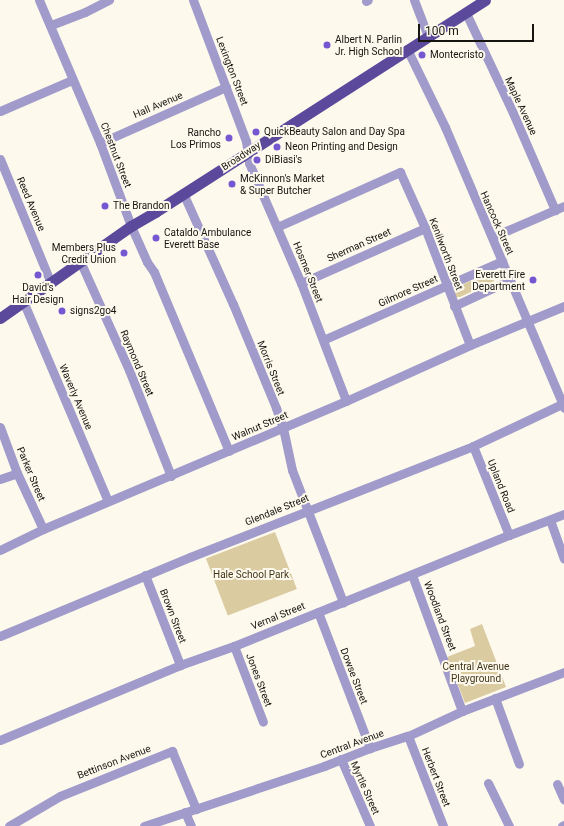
<!DOCTYPE html>
<style>
body{margin:0}
#map{position:relative;width:564px;height:826px;overflow:hidden;background:#fef9ed;font-family:Roboto,sans-serif}
div>[style]{position:absolute}
[style*='--x']{left:calc(var(--x)*1px);top:calc(var(--y)*1px);width:calc(var(--w)*1px);rotate:calc(var(--a)*1deg)}
.green>*{inset:0;background:#dacba1;transform-origin:0 0}
.minor>*{height:9px;margin:-4.5px;padding:0 4.5px;transform-origin:4.5px;border-radius:4.5px;background:#a09bca}
.major>*{height:11px;margin:-5.5px;padding:0 5.5px;transform-origin:5.5px;border-radius:5.5px;background:#5b499c}
.dots>*{width:11px;height:11px;translate:-50% -50%;box-sizing:border-box;border:2px solid #fef9ed;border-radius:50%}
span{translate:-50% -50%;white-space:nowrap;text-align:center;line-height:1.15;-webkit-text-stroke:4px #fef9ed;paint-order:stroke}
.poi-label{font-size:10px;color:#161510}
.left{translate:0 -50%;text-align:left}
.right{translate:-100% -50%;text-align:right}
.street-label{font-size:10px;color:#161510}
.park-label{font-size:10px;color:#413618}
.scale{position:absolute;left:418px;top:24px;width:116px;height:18px;box-sizing:border-box;border:2px solid #161510;border-top:0;padding-left:5px;font-size:12px;line-height:14px;white-space:nowrap;color:#161510;-webkit-text-stroke:3px #fef9ed;paint-order:stroke}
</style>
<div id="map">
<div class="green">
<div style="clip-path:polygon(489px 273px,495px 276px,494px 281px,460px 297px,456px 297px,454px 291px,456px 287px)"></div>
<div style="left:275px;top:532px;width:61px;height:74px;rotate:69deg"></div>
<div style="clip-path:polygon(482px 624px,506px 687px,465px 703px,447px 657px,475px 646px,470px 629px)"></div>
</div>
<div class="minor">
<div style="--x:39;--y:0;--w:155;--a:66.9"></div>
<div style="--x:100;--y:143;--w:89;--a:69.5"></div>
<div style="--x:131;--y:226;--w:39;--a:66"></div>
<div style="--x:147;--y:262;--w:12;--a:55"></div>
<div style="--x:154;--y:272;--w:194;--a:67.3"></div>
<div style="--x:193;--y:0;--w:151;--a:69.4"></div>
<div style="--x:246;--y:141;--w:22;--a:82"></div>
<div style="--x:249;--y:163;--w:131;--a:66.6"></div>
<div style="--x:301;--y:283;--w:126;--a:69.1"></div>
<div style="--x:414;--y:0;--w:39;--a:69"></div>
<div style="--x:366;--y:1;--w:2;--a:-27"></div>
<div style="--x:466;--y:13;--w:110;--a:64.8"></div>
<div style="--x:513;--y:113;--w:106;--a:66.6"></div>
<div style="--x:51;--y:25;--w:36;--a:-21"></div>
<div style="--x:85;--y:12;--w:27;--a:-27"></div>
<div style="--x:407;--y:49;--w:87;--a:64"></div>
<div style="--x:445;--y:127;--w:305;--a:67"></div>
<div style="--x:0;--y:111;--w:78;--a:-23.3"></div>
<div style="--x:100;--y:143;--w:138;--a:-24"></div>
<div style="--x:0;--y:159;--w:132;--a:67.7"></div>
<div style="--x:183;--y:193;--w:122;--a:65.8"></div>
<div style="--x:233;--y:304;--w:113;--a:67.5"></div>
<div style="--x:276;--y:408;--w:21;--a:71"></div>
<div style="--x:283;--y:428;--w:43;--a:77.9"></div>
<div style="--x:292;--y:470;--w:142;--a:68.9"></div>
<div style="--x:277;--y:227;--w:135;--a:-24.1"></div>
<div style="--x:400;--y:172;--w:61;--a:65.9"></div>
<div style="--x:425;--y:228;--w:125;--a:69"></div>
<div style="--x:492;--y:237;--w:78;--a:-23.3"></div>
<div style="--x:80;--y:261;--w:120;--a:65.8"></div>
<div style="--x:129;--y:370;--w:114;--a:68.4"></div>
<div style="--x:301;--y:283;--w:136;--a:-23.9"></div>
<div style="--x:23;--y:301;--w:217;--a:67"></div>
<div style="--x:454;--y:306;--w:62;--a:-24.9"></div>
<div style="--x:323;--y:340;--w:196;--a:-23.8"></div>
<div style="--x:0;--y:427;--w:49;--a:69.7"></div>
<div style="--x:17;--y:473;--w:62;--a:65.1"></div>
<div style="--x:473;--y:446;--w:96;--a:68"></div>
<div style="--x:0;--y:479;--w:18;--a:-19"></div>
<div style="--x:550;--y:520;--w:41;--a:70.3"></div>
<div style="--x:0;--y:550;--w:48;--a:-26"></div>
<div style="--x:43;--y:529;--w:329;--a:-22.9"></div>
<div style="--x:346;--y:401;--w:136;--a:-24.3"></div>
<div style="--x:470;--y:345;--w:102;--a:-22.5"></div>
<div style="--x:145;--y:575;--w:97;--a:68.7"></div>
<div style="--x:412;--y:575;--w:145;--a:69.8"></div>
<div style="--x:318;--y:612;--w:146;--a:69.1"></div>
<div style="--x:0;--y:636;--w:206;--a:-22.6"></div>
<div style="--x:190;--y:557;--w:304;--a:-21.4"></div>
<div style="--x:473;--y:446;--w:101;--a:-25.3"></div>
<div style="--x:234;--y:646;--w:81;--a:69.1"></div>
<div style="--x:495;--y:698;--w:70;--a:70"></div>
<div style="--x:408;--y:736;--w:97;--a:68.7"></div>
<div style="--x:0;--y:740;--w:195;--a:-22.6"></div>
<div style="--x:180;--y:665;--w:57;--a:-19.4"></div>
<div style="--x:234;--y:646;--w:297;--a:-22"></div>
<div style="--x:509;--y:535;--w:59;--a:-20.9"></div>
<div style="--x:341;--y:759;--w:73;--a:66.6"></div>
<div style="--x:488;--y:783;--w:48;--a:64"></div>
<div style="--x:557;--y:784;--w:17;--a:66"></div>
<div style="--x:185;--y:812;--w:15;--a:67"></div>
<div style="--x:9;--y:826;--w:59;--a:-30.5"></div>
<div style="--x:60;--y:796;--w:121;--a:-21.9"></div>
<div style="--x:172;--y:751;--w:63;--a:67.5"></div>
<div style="--x:144;--y:826;--w:190;--a:-18.4"></div>
<div style="--x:324;--y:766;--w:49;--a:-21.4"></div>
<div style="--x:370;--y:748;--w:40;--a:-18"></div>
<div style="--x:408;--y:736;--w:60;--a:-24.8"></div>
<div style="--x:462;--y:711;--w:109;--a:-20.9"></div>
<div style="--x:562;--y:826;--w:2;--a:-27"></div>
</div>
<div class="major">
<div style="--x:0;--y:318;--w:160;--a:-35.1"></div>
<div style="--x:131;--y:226;--w:28;--a:-30"></div>
<div style="--x:155;--y:212;--w:392;--a:-32.7"></div>
</div>
<div class="dots">
<div style="left:327px;top:45px;background:#7457d1"></div>
<div style="left:422px;top:55px;background:#7457d1"></div>
<div style="left:256px;top:132px;background:#7457d1"></div>
<div style="left:229px;top:138px;background:#7457d1"></div>
<div style="left:277px;top:147px;background:#7457d1"></div>
<div style="left:257px;top:160px;background:#7457d1"></div>
<div style="left:232px;top:184px;background:#7457d1"></div>
<div style="left:105px;top:206px;background:#7457d1"></div>
<div style="left:156px;top:238px;background:#7457d1"></div>
<div style="left:124px;top:253px;background:#7457d1"></div>
<div style="left:38px;top:275px;background:#7457d1"></div>
<div style="left:533px;top:280px;background:#7457d1"></div>
<div style="left:62px;top:311px;background:#7457d1"></div>
</div>
<div class="poi-label">
<span class="left" style="left:335px;top:45px">Albert N. Parlin<br>Jr. High School</span>
<span class="left" style="left:430px;top:55px">Montecristo</span>
<span class="right" style="left:221px;top:138px">Rancho<br>Los Primos</span>
<span class="left" style="left:264px;top:132px">QuickBeauty Salon and Day Spa</span>
<span class="left" style="left:285px;top:147px">Neon Printing and Design</span>
<span class="left" style="left:265px;top:160px">DiBiasi's</span>
<span class="left" style="left:240px;top:184px">McKinnon's Market<br>&amp; Super Butcher</span>
<span class="left" style="left:113px;top:206px">The Brandon</span>
<span class="left" style="left:164px;top:238px">Cataldo Ambulance<br>Everett Base</span>
<span class="right" style="left:116px;top:253px">Members Plus<br>Credit Union</span>
<span class="right" style="left:525px;top:280px">Everett Fire<br>Department</span>
<span style="left:38px;top:293px">David's<br>Hair Design</span>
<span class="left" style="left:70px;top:311px">signs2go4</span>
</div>
<div class="street-label">
<span style="left:232px;top:71px;rotate:69deg">Lexington Street</span>
<span style="left:158px;top:105px;rotate:-23deg">Hall Avenue</span>
<span style="left:521px;top:106px;rotate:65deg">Maple Avenue</span>
<span style="left:116px;top:155px;rotate:69deg">Chestnut Street</span>
<span style="left:241px;top:156px;rotate:-33deg">Broadway</span>
<span style="left:31px;top:204px;rotate:67deg">Reed Avenue</span>
<span style="left:497px;top:223px;rotate:66deg">Hancock Street</span>
<span style="left:359px;top:245px;rotate:-24deg">Sherman Street</span>
<span style="left:446px;top:254px;rotate:69deg">Kenilworth Street</span>
<span style="left:308px;top:272px;rotate:68deg">Hosmer Street</span>
<span style="left:408px;top:291px;rotate:-24deg">Gilmore Street</span>
<span style="left:137px;top:363px;rotate:67deg">Raymond Street</span>
<span style="left:271px;top:368px;rotate:68deg">Morris Street</span>
<span style="left:76px;top:397px;rotate:67deg">Waverly Avenue</span>
<span style="left:260px;top:426px;rotate:-23deg">Walnut Street</span>
<span style="left:31px;top:474px;rotate:67deg">Parker Street</span>
<span style="left:501px;top:486px;rotate:68deg">Upland Road</span>
<span style="left:277px;top:510px;rotate:-22deg">Glendale Street</span>
<span style="left:173px;top:616px;rotate:69deg">Brown Street</span>
<span style="left:278px;top:616px;rotate:-22deg">Vernal Street</span>
<span style="left:440px;top:616px;rotate:69deg">Woodland Street</span>
<span style="left:354px;top:676px;rotate:69deg">Dowse Street</span>
<span style="left:259px;top:680px;rotate:69deg">Jones Street</span>
<span style="left:352px;top:744px;rotate:-20deg">Central Avenue</span>
<span style="left:114px;top:762px;rotate:-21deg">Bettinson Avenue</span>
<span style="left:436px;top:777px;rotate:69deg">Herbert Street</span>
<span style="left:365px;top:788px;rotate:66deg">Myrtle Street</span>
</div>
<div class="park-label">
<span style="left:251px;top:575px">Hale School Park</span>
<span style="left:476px;top:672px">Central Avenue<br>Playground</span>
</div>
<div class="scale">100 m</div>
</div>
